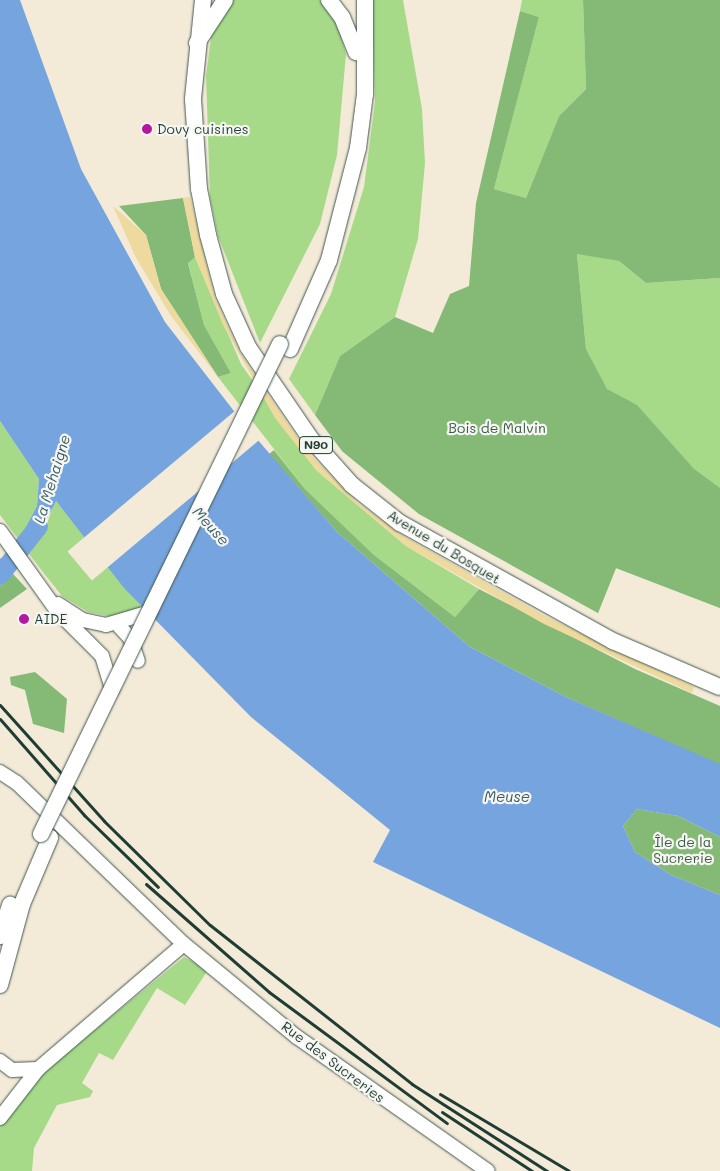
<!DOCTYPE html>
<meta charset="utf-8">
<style>
body{margin:0}
#map{position:relative;width:720px;height:1171px;overflow:hidden;background:#f3ead8;font-family:Mali,sans-serif}
div>[style]{position:absolute}
[style*='--x']{left:calc(var(--x)*1px);top:calc(var(--y)*1px);width:calc(var(--w)*1px);rotate:calc(var(--a)*1deg)}
.green>*{inset:0;background:#a6da89}
.forest>*{inset:0;background:#84ba75}
.sand>*{inset:0;background:#eeda9e}
.water>*{inset:0;background:#76a4df}
.pier>*{inset:0;background:#f3ead8;transform-origin:0 0}
.river>*{height:19px;margin:-9.5px;padding:0 9.5px;transform-origin:9.5px;border-radius:9.5px;background:#76a4df}
.roads{filter:drop-shadow(0 0 1px #3f574d) drop-shadow(0 0 1px #3f574d)}
.minor>*{height:14px;margin:-7px;padding:0 7px;transform-origin:7px;border-radius:7px;background:#fff}
.major>*{height:16px;margin:-8px;padding:0 8px;transform-origin:8px;border-radius:8px;background:#fff}
.rail>*{height:3px;margin:-1.5px;padding:0 1.5px;transform-origin:1.5px;border-radius:1.5px;background:#1f3d34}
.bridges{filter:drop-shadow(0 0 1px #3f574d) drop-shadow(0 0 1px #3f574d)}
.major-bridge>*{height:16px;margin:-8px;padding:0 8px;transform-origin:8px;border-radius:8px;background:#fff}
.dots>*{width:14px;height:14px;translate:-50% -50%;box-sizing:border-box;border:2px solid #f6f6f2;border-radius:50%}
span{translate:-50% -50%;white-space:nowrap;text-align:center;line-height:1.15;-webkit-text-stroke:4.5px #f6f6f2;paint-order:stroke}
.shield-label span{padding:1px 4px;background:#f6f6f2;border:1px solid;border-radius:4px;-webkit-text-stroke-width:0}
.shield-label{font-size:12px;color:#1f3d34;font-weight:700}
.poi-label{font-size:14px;color:#1f3d34}
.left{translate:0 -50%;text-align:left}
.park-label{font-size:14px;color:#3a5c45}
.street-label{font-size:14px;color:#1f3d34}
.water-label{font-size:15px;color:#395c67;font-style:italic}
</style>
<div id="map">
<div class="green">
<div style="clip-path:polygon(231px 0,320px 0,338px 25px,346px 54px,337px 155px,320px 224px,260px 343px,218px 236px,210px 197px,206px 76px,212px 30px)"></div>
<div style="clip-path:polygon(372px 0,403px 0,422px 109px,425px 163px,418px 239px,395px 317px,340px 356px,315px 415px,289px 379px,331px 294px,364px 187px,375px 102px)"></div>
<div style="clip-path:polygon(522px 0,583px 0,586px 89px,559px 116px,526px 198px,494px 189px,539px 17px,520px 11px)"></div>
<div style="clip-path:polygon(577px 253px,619px 261px,646px 283px,720px 278px,720px 608px,616px 568px,598px 613px,419px 514px,342px 451px,413px 368px,606px 390px,586px 349px)"></div>
<div style="clip-path:polygon(195px 257px,241px 364px,316px 470px,406px 546px,479px 589px,455px 617px,374px 555px,305px 489px,218px 377px,231px 373px,204px 325px,188px 262px)"></div>
<div style="clip-path:polygon(0 421px,39px 479px,37px 506px,19px 540px,0 515px)"></div>
<div style="clip-path:polygon(55px 500px,141px 605px,138px 609px,113px 617px,88px 612px,62px 596px,46px 576px,29px 554px,46px 527px)"></div>
<div style="clip-path:polygon(184px 957px,208px 970px,185px 1005px,157px 988px,113px 1060px,99px 1053px,82px 1083px,93px 1091px,90px 1097px,57px 1105px,34px 1148px,32px 1171px,0 1171px,0 1126px,5px 1114px,41px 1074px)"></div>
</div>
<div class="forest">
<div style="clip-path:polygon(583px 0,720px 0,720px 278px,646px 283px,619px 261px,577px 254px,586px 349px,607px 389px,637px 405px,694px 469px,720px 488px,720px 608px,616px 568px,598px 613px,419px 514px,342px 451px,315px 415px,340px 356px,395px 317px,433px 333px,450px 294px,469px 286px,476px 203px,520px 11px,539px 17px,494px 189px,526px 198px,559px 116px,586px 89px)"></div>
<div style="clip-path:polygon(183px 198px,195px 257px,188px 263px,204px 325px,231px 373px,218px 377px,161px 289px,146px 235px,119px 206px)"></div>
<div style="clip-path:polygon(274px 450px,305px 489px,374px 555px,455px 617px,479px 589px,635px 669px,720px 706px,720px 765px,566px 697px,470px 647px,337px 532px,269px 454px)"></div>
<div style="clip-path:polygon(13px 574px,27px 589px,0 608px,0 586px)"></div>
<div style="clip-path:polygon(35px 672px,67px 699px,64px 733px,33px 724px,25px 690px,11px 685px,10px 677px)"></div>
<div style="clip-path:polygon(637px 809px,678px 816px,720px 837px,720px 895px,671px 875px,635px 852px,623px 826px)"></div>
</div>
<div class="sand">
<div style="clip-path:polygon(190px 197px,215px 298px,240px 353px,306px 450px,358px 503px,405px 537px,545px 616px,694px 687px,692px 693px,544px 624px,406px 546px,316px 470px,275px 418px,224px 327px,195px 257px,183px 198px)"></div>
<div style="clip-path:polygon(113px 206px,146px 235px,161px 289px,218px 377px,171px 316px,136px 258px)"></div>
</div>
<div class="water">
<div style="clip-path:polygon(0 0,20px 0,81px 169px,165px 322px,244px 424px,337px 532px,470px 647px,566px 697px,720px 764px,720px 837px,678px 816px,637px 809px,623px 826px,635px 852px,671px 875px,720px 895px,720px 1028px,373px 862px,390px 830px,251px 717px,124px 588px,56px 501px,29px 554px,19px 540px,37px 506px,39px 479px,0 421px)"></div>
<div style="clip-path:polygon(0 558px,13px 574px,0 586px)"></div>
</div>
<div class="pier">
<div style="left:236px;top:410px;width:38px;height:220px;rotate:50deg"></div>
</div>
<div class="river">
<div style="--x:0;--y:574;--w:61;--a:-51.6"></div>
</div>
<div class="roads">
<div class="minor">
<div style="--x:0;--y:531;--w:100;--a:54.4"></div>
<div style="--x:58;--y:612;--w:62;--a:45"></div>
<div style="--x:102;--y:656;--w:34;--a:73"></div>
<div style="--x:58;--y:604;--w:30;--a:33"></div>
<div style="--x:83;--y:620;--w:24;--a:12"></div>
<div style="--x:106;--y:625;--w:46;--a:-16.5"></div>
<div style="--x:118;--y:625;--w:18;--a:47"></div>
<div style="--x:130;--y:638;--w:24;--a:71"></div>
<div style="--x:0;--y:772;--w:20;--a:33"></div>
<div style="--x:17;--y:783;--w:232;--a:44"></div>
<div style="--x:184;--y:944;--w:146;--a:39.5"></div>
<div style="--x:297;--y:1037;--w:233;--a:35.1"></div>
<div style="--x:0;--y:1061;--w:15;--a:37"></div>
<div style="--x:12;--y:1070;--w:26;--a:-2"></div>
<div style="--x:0;--y:1118;--w:62;--a:-52.2"></div>
<div style="--x:38;--y:1069;--w:192;--a:-40.6"></div>
</div>
<div class="major">
<div style="--x:203;--y:0;--w:100;--a:95.8"></div>
<div style="--x:193;--y:99;--w:90;--a:86.2"></div>
<div style="--x:199;--y:189;--w:47;--a:78.9"></div>
<div style="--x:208;--y:235;--w:61;--a:74.8"></div>
<div style="--x:224;--y:294;--w:58;--a:65.6"></div>
<div style="--x:248;--y:347;--w:110;--a:55.7"></div>
<div style="--x:310;--y:438;--w:63;--a:48.2"></div>
<div style="--x:352;--y:485;--w:61;--a:38.4"></div>
<div style="--x:400;--y:523;--w:244;--a:29"></div>
<div style="--x:613;--y:641;--w:116;--a:23.3"></div>
<div style="--x:329;--y:0;--w:21;--a:53"></div>
<div style="--x:342;--y:17;--w:38;--a:68"></div>
<div style="--x:197;--y:43;--w:51;--a:-56.9"></div>
<div style="--x:290;--y:349;--w:97;--a:-66.3"></div>
<div style="--x:329;--y:260;--w:116;--a:-75.5"></div>
<div style="--x:358;--y:148;--w:54;--a:-82.6"></div>
<div style="--x:365;--y:94;--w:94;--a:-90"></div>
<div style="--x:0;--y:936;--w:33;--a:-72"></div>
<div style="--x:0;--y:985;--w:84;--a:-74.8"></div>
<div style="--x:22;--y:904;--w:72;--a:-67"></div>
</div>
</div>
<div class="rail">
<div style="--x:0;--y:705;--w:156;--a:48.1"></div>
<div style="--x:104;--y:821;--w:148;--a:44.5"></div>
<div style="--x:210;--y:925;--w:257;--a:38.2"></div>
<div style="--x:412;--y:1084;--w:161;--a:32.8"></div>
<div style="--x:0;--y:719;--w:128;--a:48.8"></div>
<div style="--x:84;--y:815;--w:103;--a:44.2"></div>
<div style="--x:146;--y:884;--w:164;--a:41.3"></div>
<div style="--x:269;--y:992;--w:221;--a:36.4"></div>
<div style="--x:440;--y:1094;--w:150;--a:30.8"></div>
<div style="--x:442;--y:1112;--w:108;--a:33.2"></div>
</div>
<div class="bridges">
<div class="major-bridge">
<div style="--x:41;--y:834;--w:545;--a:-64"></div>
</div>
</div>
<div class="dots">
<div style="left:147px;top:129px;background:#b5179e"></div>
<div style="left:24px;top:619px;background:#b5179e"></div>
</div>
<div class="shield-label">
<span style="left:316px;top:445px">N90</span>
</div>
<div class="poi-label">
<span class="left" style="left:157px;top:129px">Dovy cuisines</span>
<span class="left" style="left:34px;top:619px">AIDE</span>
</div>
<div class="park-label">
<span style="left:497px;top:428px">Bois de Malvin</span>
<span style="left:683px;top:850px">Île de la<br>Sucrerie</span>
</div>
<div class="street-label">
<span style="left:444px;top:547px;rotate:31deg">Avenue du Bosquet</span>
<span style="left:333px;top:1062px;rotate:37deg">Rue des Sucreries</span>
</div>
<div class="water-label">
<span style="left:52px;top:479px;rotate:-73deg">La Mehaigne</span>
<span style="left:211px;top:526px;rotate:48deg">Meuse</span>
<span style="left:507px;top:797px">Meuse</span>
</div>
</div>
